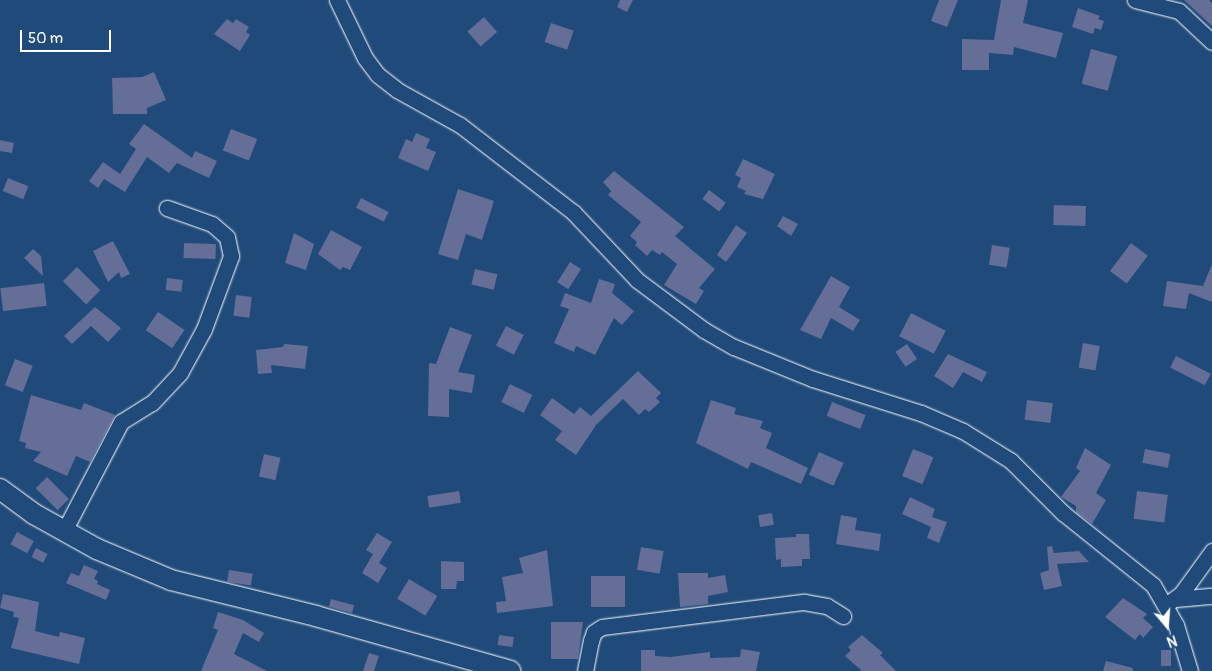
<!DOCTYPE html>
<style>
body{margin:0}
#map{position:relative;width:1212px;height:671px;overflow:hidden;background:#1f4a7a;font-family:Pangolin,sans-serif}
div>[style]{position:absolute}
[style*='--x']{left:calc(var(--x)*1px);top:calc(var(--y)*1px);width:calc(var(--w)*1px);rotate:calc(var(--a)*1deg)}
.building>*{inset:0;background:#646e97;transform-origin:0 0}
.roads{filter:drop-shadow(0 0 1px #fff) drop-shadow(0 0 1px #fff)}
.minor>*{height:15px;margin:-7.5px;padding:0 7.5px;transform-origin:7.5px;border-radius:7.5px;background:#1f4a7a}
.secondary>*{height:20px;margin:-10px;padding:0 10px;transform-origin:10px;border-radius:10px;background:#1f4a7a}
span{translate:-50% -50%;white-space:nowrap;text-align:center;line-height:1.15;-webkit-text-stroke:5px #1f4a7a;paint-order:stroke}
.north{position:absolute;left:1142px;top:601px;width:50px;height:50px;-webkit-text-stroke:4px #1f4a7a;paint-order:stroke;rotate:162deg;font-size:14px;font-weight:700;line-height:20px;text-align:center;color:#fff}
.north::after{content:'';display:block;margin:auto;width:18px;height:22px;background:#fff;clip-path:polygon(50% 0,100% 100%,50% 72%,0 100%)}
.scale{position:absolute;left:20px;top:30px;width:91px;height:22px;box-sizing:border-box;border:2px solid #fff;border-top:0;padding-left:6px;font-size:15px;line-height:18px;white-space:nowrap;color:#fff;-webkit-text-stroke:4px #1f4a7a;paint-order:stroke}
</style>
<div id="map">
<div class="building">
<div style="clip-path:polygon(620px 0,633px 0,627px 12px,617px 7px)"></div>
<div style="clip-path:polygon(939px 0,958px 0,947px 27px,931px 21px)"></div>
<div style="clip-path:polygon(1001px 0,1028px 0,1023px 23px,1063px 33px,1056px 58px,1014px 47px,1013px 55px,989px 53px,989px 70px,962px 70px,962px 39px,994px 40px)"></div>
<div style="clip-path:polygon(1184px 0,1209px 0,1212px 3px,1212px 26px)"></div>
<div style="clip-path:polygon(1078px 8px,1100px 16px,1098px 19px,1104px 21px,1101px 30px,1095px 28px,1093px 34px,1072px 27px)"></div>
<div style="left:484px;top:17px;width:20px;height:22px;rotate:49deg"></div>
<div style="clip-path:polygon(227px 19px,233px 23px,236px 19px,249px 27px,246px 32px,250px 35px,240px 51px,214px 34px)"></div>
<div style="left:551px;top:23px;width:24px;height:20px;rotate:19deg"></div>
<div style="left:1091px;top:49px;width:27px;height:36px;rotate:15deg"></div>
<div style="clip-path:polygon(154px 72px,166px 100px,147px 108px,147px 114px,113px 114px,112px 78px,142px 77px)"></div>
<div style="clip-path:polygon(144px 124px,192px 158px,195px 151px,217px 161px,209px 178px,177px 163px,169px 173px,147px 157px,125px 192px,104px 179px,98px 188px,89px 181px,103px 162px,120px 174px,136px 149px,129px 144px)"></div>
<div style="left:231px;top:129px;width:28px;height:23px;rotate:21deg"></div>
<div style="clip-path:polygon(416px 133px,430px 139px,426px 148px,436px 152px,428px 171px,398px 158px,406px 139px,412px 142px)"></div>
<div style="clip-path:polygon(0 140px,14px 143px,12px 153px,0 151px)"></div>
<div style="clip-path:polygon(743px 159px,775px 174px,763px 199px,744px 194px,746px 191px,737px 187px,741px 178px,735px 175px)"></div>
<div style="clip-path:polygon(614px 171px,684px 227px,675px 236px,715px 269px,699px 288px,704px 291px,696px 304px,664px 285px,677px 264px,662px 252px,660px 255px,652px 250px,647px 256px,635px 245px,637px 242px,630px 236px,641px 222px,608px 195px,611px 191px,603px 182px)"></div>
<div style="left:8px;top:178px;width:22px;height:14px;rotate:22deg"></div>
<div style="clip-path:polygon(458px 189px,494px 201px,482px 240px,466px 234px,458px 260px,438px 254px)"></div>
<div style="left:709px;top:190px;width:21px;height:11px;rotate:37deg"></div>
<div style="left:361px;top:198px;width:31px;height:11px;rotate:27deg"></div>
<div style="left:1054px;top:205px;width:32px;height:20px;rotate:2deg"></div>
<div style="clip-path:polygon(783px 216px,798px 224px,791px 236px,777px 226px)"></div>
<div style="clip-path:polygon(736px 225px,747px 233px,726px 262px,717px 255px)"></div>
<div style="clip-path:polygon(331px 230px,362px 247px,350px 270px,343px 267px,340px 270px,318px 254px)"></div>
<div style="clip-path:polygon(294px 233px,314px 244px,306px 270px,285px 263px)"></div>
<div style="clip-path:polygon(113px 241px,130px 274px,121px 278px,119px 272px,108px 282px,93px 251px)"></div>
<div style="left:184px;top:243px;width:32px;height:15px;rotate:2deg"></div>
<div style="left:1131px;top:243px;width:21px;height:35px;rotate:37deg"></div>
<div style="left:992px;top:245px;width:18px;height:20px;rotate:9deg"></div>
<div style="clip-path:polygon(33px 249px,41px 256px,43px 276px,24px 258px)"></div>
<div style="left:570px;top:262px;width:13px;height:24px;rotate:32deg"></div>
<div style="clip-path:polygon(1212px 264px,1212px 302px,1189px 293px,1186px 309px,1163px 306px,1167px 281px,1203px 286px)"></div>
<div style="left:77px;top:267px;width:33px;height:20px;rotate:45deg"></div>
<div style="left:475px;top:269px;width:23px;height:16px;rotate:13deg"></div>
<div style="clip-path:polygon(831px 276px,850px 287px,839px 307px,860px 320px,853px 331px,831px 318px,821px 339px,800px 330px)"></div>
<div style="left:167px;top:278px;width:16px;height:12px;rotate:7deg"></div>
<div style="clip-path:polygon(599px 279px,615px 284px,612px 293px,634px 311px,622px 325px,614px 318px,595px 355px,576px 346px,574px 352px,554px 343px,569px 309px,560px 306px,565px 293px,591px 303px)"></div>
<div style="left:44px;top:283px;width:23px;height:44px;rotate:83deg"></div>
<div style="left:236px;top:295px;width:16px;height:21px;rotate:7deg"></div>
<div style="clip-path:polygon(95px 307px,121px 328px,108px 342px,91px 326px,72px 344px,64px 336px)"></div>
<div style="left:158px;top:312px;width:32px;height:22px;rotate:34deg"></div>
<div style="left:911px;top:313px;width:39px;height:26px;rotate:27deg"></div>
<div style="left:506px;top:326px;width:20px;height:22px;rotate:27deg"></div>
<div style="clip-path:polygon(450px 327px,472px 335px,458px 372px,475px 375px,472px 393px,449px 389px,449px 417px,428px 416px,429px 363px,436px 364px)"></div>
<div style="left:1083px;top:343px;width:17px;height:25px;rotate:10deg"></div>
<div style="clip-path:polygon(284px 344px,308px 346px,305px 369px,271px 365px,272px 373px,258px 374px,256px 350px,283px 347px)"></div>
<div style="left:907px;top:344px;width:18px;height:14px;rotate:56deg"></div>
<div style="clip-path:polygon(948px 354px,987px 372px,982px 382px,963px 372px,953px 388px,934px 376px)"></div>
<div style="left:1176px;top:356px;width:39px;height:13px;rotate:27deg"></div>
<div style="left:15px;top:359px;width:19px;height:28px;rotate:21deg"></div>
<div style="clip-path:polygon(638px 371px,661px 393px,656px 398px,660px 402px,649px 412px,645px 409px,639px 415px,623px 399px,596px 425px,576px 455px,555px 440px,562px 431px,540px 415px,552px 398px,574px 414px,580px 407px,591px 416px)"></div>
<div style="left:510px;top:384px;width:25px;height:20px;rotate:26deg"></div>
<div style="clip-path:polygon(31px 395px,81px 410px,84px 403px,115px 415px,90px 462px,76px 456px,67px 476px,33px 461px,41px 452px,25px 448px,26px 443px,19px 441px)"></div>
<div style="clip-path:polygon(711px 400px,736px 408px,734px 414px,763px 421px,760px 428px,772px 433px,766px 448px,808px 468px,801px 484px,751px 462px,748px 469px,696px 443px)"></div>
<div style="left:1027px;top:400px;width:26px;height:20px;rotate:7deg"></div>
<div style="left:832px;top:402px;width:36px;height:15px;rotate:21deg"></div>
<div style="clip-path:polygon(1085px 448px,1111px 465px,1096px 493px,1106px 500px,1092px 524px,1076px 512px,1076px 506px,1061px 497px,1080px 471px,1076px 468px)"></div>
<div style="left:913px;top:449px;width:22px;height:29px;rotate:22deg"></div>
<div style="left:1145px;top:449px;width:26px;height:14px;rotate:11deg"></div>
<div style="left:819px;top:452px;width:27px;height:25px;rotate:24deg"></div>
<div style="left:264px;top:454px;width:17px;height:23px;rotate:13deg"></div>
<div style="left:47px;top:477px;width:31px;height:16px;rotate:45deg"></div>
<div style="left:459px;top:491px;width:12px;height:32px;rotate:81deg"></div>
<div style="left:1137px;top:491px;width:31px;height:28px;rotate:7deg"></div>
<div style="clip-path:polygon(910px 497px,935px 509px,932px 517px,947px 522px,939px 543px,927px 538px,931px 527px,902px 514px)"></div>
<div style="left:772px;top:513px;width:12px;height:14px;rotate:81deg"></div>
<div style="clip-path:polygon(841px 515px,857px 518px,855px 530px,881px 534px,879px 551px,836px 544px)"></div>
<div style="left:17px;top:532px;width:19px;height:14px;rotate:28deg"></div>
<div style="clip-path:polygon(377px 533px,392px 542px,379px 563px,387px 568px,378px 583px,362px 573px,373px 554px,366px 550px)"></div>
<div style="clip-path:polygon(796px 534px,809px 534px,810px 559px,802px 559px,802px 566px,781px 567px,781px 559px,776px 560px,775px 538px,796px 537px)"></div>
<div style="clip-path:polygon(1052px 546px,1054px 553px,1079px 551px,1089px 562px,1057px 564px,1062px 586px,1044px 590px,1040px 573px,1049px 570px,1047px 547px)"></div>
<div style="left:641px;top:547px;width:23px;height:23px;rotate:10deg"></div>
<div style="left:36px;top:548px;width:13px;height:10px;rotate:27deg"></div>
<div style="clip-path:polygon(547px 550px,553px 606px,497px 613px,496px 602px,506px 601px,502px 577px,523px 573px,519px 558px)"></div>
<div style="clip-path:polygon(441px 561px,464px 562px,464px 581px,457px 581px,456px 589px,441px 589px)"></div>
<div style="clip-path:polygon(84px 565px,98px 571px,94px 579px,98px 581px,97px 584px,110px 590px,106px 600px,66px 583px,71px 573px,79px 576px)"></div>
<div style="left:229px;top:570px;width:24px;height:12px;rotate:9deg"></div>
<div style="clip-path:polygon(678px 573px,708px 573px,708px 578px,725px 575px,728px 592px,708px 596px,708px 604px,680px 607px)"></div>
<div style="left:591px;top:576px;width:34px;height:31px"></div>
<div style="left:409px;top:579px;width:33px;height:23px;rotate:31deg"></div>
<div style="clip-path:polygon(3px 594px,39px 602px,35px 631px,59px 637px,60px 632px,85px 638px,79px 664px,11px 648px,19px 618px,13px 617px,14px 612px,0 608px)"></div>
<div style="clip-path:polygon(1123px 598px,1147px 614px,1143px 618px,1153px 627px,1143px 638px,1140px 634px,1135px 640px,1105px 617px)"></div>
<div style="left:331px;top:599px;width:24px;height:8px;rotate:15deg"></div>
<div style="clip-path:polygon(218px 612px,243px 620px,264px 633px,259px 642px,243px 633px,234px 654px,267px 671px,201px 671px,218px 630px,213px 628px)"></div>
<div style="clip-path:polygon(551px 622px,583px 622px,578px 659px,551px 659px)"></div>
<div style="left:499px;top:635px;width:15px;height:10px;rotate:8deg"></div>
<div style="clip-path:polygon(862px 635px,883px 653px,880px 655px,896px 671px,862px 671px,845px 656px,851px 650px,848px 647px)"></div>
<div style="clip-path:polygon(741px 649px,760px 652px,756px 671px,641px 671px,641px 650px,655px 650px,655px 656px,670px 657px,710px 652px,710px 658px,740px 657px)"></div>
<div style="left:1161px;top:650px;width:10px;height:16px"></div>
<div style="clip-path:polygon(369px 653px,379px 656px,374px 671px,363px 671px)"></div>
<div style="clip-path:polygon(1106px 661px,1133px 668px,1133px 671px,1103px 671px)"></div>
</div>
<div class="roads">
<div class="minor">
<div style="--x:337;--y:0;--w:64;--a:64.2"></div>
<div style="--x:365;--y:58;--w:21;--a:53"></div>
<div style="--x:378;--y:75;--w:24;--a:38"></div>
<div style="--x:397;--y:90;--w:72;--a:29.1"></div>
<div style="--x:460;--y:125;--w:143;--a:37.6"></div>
<div style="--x:573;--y:212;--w:93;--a:46.7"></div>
<div style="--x:637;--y:280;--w:84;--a:36.7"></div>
<div style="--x:704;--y:330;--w:34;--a:30"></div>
<div style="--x:734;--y:347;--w:85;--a:22.1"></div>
<div style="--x:813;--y:379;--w:113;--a:17.5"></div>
<div style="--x:921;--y:413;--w:46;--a:23.2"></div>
<div style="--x:963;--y:431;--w:57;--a:32"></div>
<div style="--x:1011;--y:461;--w:74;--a:45"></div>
<div style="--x:1063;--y:513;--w:115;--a:38.7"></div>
<div style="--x:1153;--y:585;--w:46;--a:60.1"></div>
<div style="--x:1176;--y:625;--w:48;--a:73.1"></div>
<div style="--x:1135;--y:0;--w:45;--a:14"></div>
<div style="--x:1179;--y:11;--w:45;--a:43.2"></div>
<div style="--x:64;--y:531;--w:123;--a:-62.4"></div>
<div style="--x:121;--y:422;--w:36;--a:-32"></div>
<div style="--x:152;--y:403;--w:41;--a:-47"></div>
<div style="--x:180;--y:373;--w:50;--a:-61.4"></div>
<div style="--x:204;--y:329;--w:78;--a:-69.7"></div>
<div style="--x:231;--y:256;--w:19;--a:-102"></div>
<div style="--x:227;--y:237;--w:20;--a:-139"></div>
<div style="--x:212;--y:224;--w:48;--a:-160.4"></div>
<div style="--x:1175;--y:599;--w:37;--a:-5"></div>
<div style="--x:1167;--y:604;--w:17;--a:-36"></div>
<div style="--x:1181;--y:594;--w:53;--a:-54.2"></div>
<div style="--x:585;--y:671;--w:31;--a:-79"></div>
<div style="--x:591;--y:641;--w:9;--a:-72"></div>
<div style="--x:594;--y:632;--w:9;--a:-32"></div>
<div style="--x:602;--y:627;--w:204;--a:-7.1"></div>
<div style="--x:804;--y:602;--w:23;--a:10"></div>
<div style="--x:827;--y:606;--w:19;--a:32"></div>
</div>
<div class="secondary">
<div style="--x:0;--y:489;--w:42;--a:36.3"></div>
<div style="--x:34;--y:514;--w:72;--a:29.1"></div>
<div style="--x:97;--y:549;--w:80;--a:22.7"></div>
<div style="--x:171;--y:580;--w:149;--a:13.9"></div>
<div style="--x:316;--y:616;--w:202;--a:15.8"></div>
</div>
</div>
<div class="north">N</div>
<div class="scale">50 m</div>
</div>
